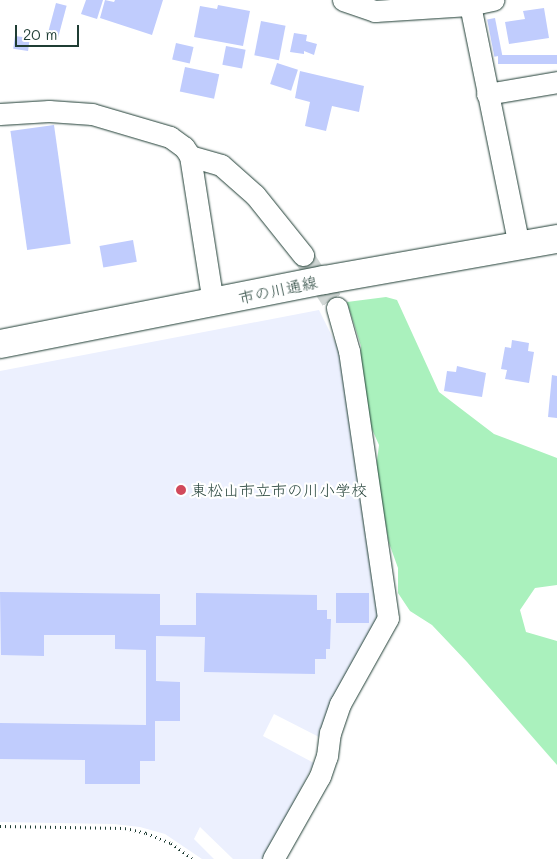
<!DOCTYPE html>
<meta charset="utf-8">
<style>
body{margin:0}
#map{position:relative;width:557px;height:859px;overflow:hidden;background:#fff;font-family:Mali,"Klee One",sans-serif}
div>[style]{position:absolute}
[style*='--x']{left:calc(var(--x)*1px);top:calc(var(--y)*1px);width:calc(var(--w)*1px);rotate:calc(var(--a)*1deg)}
.built>*{inset:0;background:#ecf0fe}
.green>*{inset:0;background:#aaf1bd}
.building>*{inset:0;background:#c0ccfd;transform-origin:0 0}
.street-tunnel>*{height:21px;margin-top:-10.5px;transform-origin:0;background:repeating-linear-gradient(90deg,#d2d8d6 0 21px,transparent 0 32px)}
.path>*{height:3px;margin-top:-1.5px;transform-origin:0;background:repeating-linear-gradient(90deg,#1f3d34 0 1px,transparent 0 5px)}
.roads{filter:drop-shadow(0 0 1px #1f3d34) drop-shadow(0 0 1px #1f3d34)}
.street>*{height:21px;margin:-10.5px;padding:0 10.5px;transform-origin:10.5px;border-radius:10.5px;background:#fff}
.secondary>*{height:28px;margin:-14px;padding:0 14px;transform-origin:14px;border-radius:14px;background:#fff}
.dots>*{width:14px;height:14px;translate:-50% -50%;box-sizing:border-box;border:2px solid #fff;border-radius:50%}
span{translate:-50% -50%;white-space:nowrap;text-align:center;line-height:1.15;-webkit-text-stroke:4.5px #fff;paint-order:stroke}
.street-label{font-size:16px;color:#1f3d34}
.poi-label{font-size:16px;color:#1f3d34}
.left{translate:0 -50%;text-align:left}
.scale{position:absolute;left:15px;top:25px;width:64px;height:22px;box-sizing:border-box;border:2px solid #1f3d34;border-top:0;padding-left:6px;font-size:15px;line-height:18px;white-space:nowrap;color:#1f3d34;-webkit-text-stroke:4px #fff;paint-order:stroke}
</style>
<div id="map">
<div class="built">
<div style="clip-path:polygon(319px 310px,339px 350px,381px 609px,321px 738px,274px 714px,263px 736px,314px 763px,265px 859px,233px 859px,200px 827px,194px 839px,214px 859px,202px 859px,165px 834px,140px 827px,114px 824px,0 822px,0 371px)"></div>
</div>
<div class="green">
<div style="clip-path:polygon(386px 297px,397px 300px,439px 392px,494px 434px,557px 458px,557px 585px,535px 588px,520px 610px,526px 632px,557px 641px,557px 765px,467px 662px,432px 625px,410px 611px,398px 593px,398px 568px,389px 543px,376px 469px,379px 445px,367px 418px,357px 385px,361px 346px,347px 302px)"></div>
</div>
<div class="building">
<div style="clip-path:polygon(86px 0,103px 0,97px 19px,81px 14px)"></div>
<div style="clip-path:polygon(105px 0,114px 2px,115px 0,163px 0,152px 35px,100px 18px)"></div>
<div style="left:56px;top:3px;width:11px;height:37px;rotate:15deg"></div>
<div style="clip-path:polygon(218px 5px,250px 11px,243px 46px,194px 37px,200px 6px,217px 9px)"></div>
<div style="clip-path:polygon(544px 8px,549px 38px,509px 44px,505px 22px,525px 19px,523px 11px)"></div>
<div style="left:495px;top:18px;width:38px;height:8px;rotate:79deg"></div>
<div style="left:261px;top:21px;width:25px;height:35px;rotate:11deg"></div>
<div style="clip-path:polygon(294px 33px,307px 35px,306px 41px,317px 44px,314px 55px,304px 51px,304px 54px,290px 52px)"></div>
<div style="left:15px;top:36px;width:15px;height:13px;rotate:8deg"></div>
<div style="left:176px;top:43px;width:18px;height:17px;rotate:13deg"></div>
<div style="left:226px;top:46px;width:20px;height:19px;rotate:11deg"></div>
<div style="left:557px;top:55px;width:9px;height:59px;rotate:90deg"></div>
<div style="left:277px;top:63px;width:22px;height:22px;rotate:18deg"></div>
<div style="left:185px;top:67px;width:35px;height:25px;rotate:12deg"></div>
<div style="clip-path:polygon(300px 71px,364px 86px,359px 112px,332px 106px,326px 131px,305px 126px,310px 102px,295px 98px)"></div>
<div style="left:54px;top:125px;width:120px;height:44px;rotate:82deg"></div>
<div style="left:133px;top:240px;width:22px;height:34px;rotate:80deg"></div>
<div style="clip-path:polygon(512px 340px,529px 343px,528px 351px,534px 352px,529px 383px,505px 379px,507px 370px,501px 369px,505px 347px,511px 348px)"></div>
<div style="clip-path:polygon(457px 366px,486px 373px,482px 397px,444px 391px,447px 371px,456px 372px)"></div>
<div style="clip-path:polygon(552px 375px,557px 376px,557px 418px,548px 417px)"></div>
<div style="clip-path:polygon(0 592px,160px 594px,160px 625px,196px 625px,196px 593px,317px 595px,317px 610px,327px 610px,327px 619px,331px 619px,330px 649px,326px 649px,326px 659px,315px 659px,315px 674px,204px 672px,205px 637px,156px 636px,156px 681px,180px 682px,180px 721px,155px 721px,155px 761px,140px 761px,140px 784px,85px 784px,85px 760px,0 759px,0 723px,146px 725px,146px 650px,115px 649px,115px 635px,44px 635px,44px 656px,1px 655px)"></div>
<div style="left:336px;top:593px;width:33px;height:30px"></div>
</div>
<div class="street-tunnel">
<div style="--x:303;--y:255;--w:63;--a:57.3"></div>
</div>
<div class="path">
<div style="--x:0;--y:826;--w:125;--a:0.9"></div>
<div style="--x:125;--y:828;--w:22;--a:13"></div>
<div style="--x:146;--y:833;--w:27;--a:22"></div>
<div style="--x:171;--y:843;--w:27;--a:36"></div>
</div>
<div class="roads">
<div class="street">
<div style="--x:343;--y:0;--w:34;--a:19"></div>
<div style="--x:375;--y:11;--w:94;--a:-3.7"></div>
<div style="--x:469;--y:5;--w:25;--a:-12"></div>
<div style="--x:469;--y:0;--w:251;--a:78.5"></div>
<div style="--x:487;--y:94;--w:71;--a:-9.7"></div>
<div style="--x:0;--y:114;--w:49;--a:-3.5"></div>
<div style="--x:49;--y:111;--w:43;--a:4"></div>
<div style="--x:92;--y:114;--w:81;--a:16.4"></div>
<div style="--x:170;--y:137;--w:17;--a:36"></div>
<div style="--x:184;--y:147;--w:11;--a:56"></div>
<div style="--x:190;--y:156;--w:149;--a:81.1"></div>
<div style="--x:190;--y:156;--w:32;--a:16"></div>
<div style="--x:221;--y:165;--w:45;--a:41.4"></div>
<div style="--x:255;--y:195;--w:77;--a:51.3"></div>
<div style="--x:273;--y:859;--w:95;--a:-60.5"></div>
<div style="--x:320;--y:776;--w:21;--a:-71"></div>
<div style="--x:327;--y:756;--w:23;--a:-83"></div>
<div style="--x:330;--y:733;--w:31;--a:-71"></div>
<div style="--x:340;--y:704;--w:98;--a:-60.8"></div>
<div style="--x:388;--y:618;--w:270;--a:-98.3"></div>
<div style="--x:349;--y:351;--w:45;--a:-105.6"></div>
</div>
<div class="secondary">
<div style="--x:0;--y:344;--w:330;--a:-11.2"></div>
<div style="--x:324;--y:280;--w:237;--a:-10"></div>
</div>
</div>
<div class="dots">
<div style="left:181px;top:490px;background:#d1495b"></div>
</div>
<div class="street-label">
<span style="left:278px;top:290px;rotate:-12deg">市の川通線</span>
</div>
<div class="poi-label">
<span class="left" style="left:191px;top:490px">東松山市立市の川小学校</span>
</div>
<div class="scale">20 m</div>
</div>
